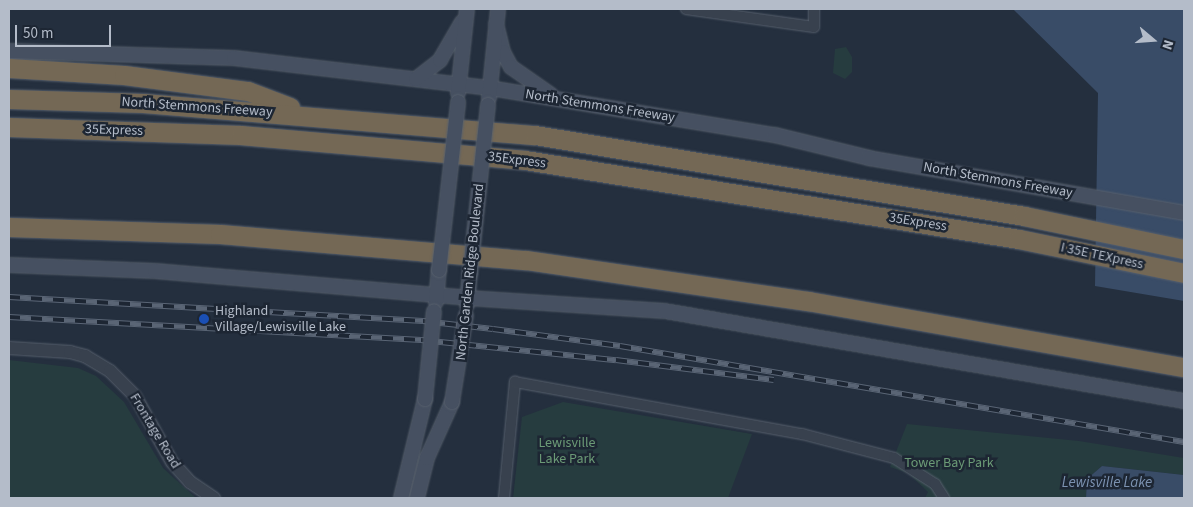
<!DOCTYPE html>
<style>
body{margin:0}
#map{position:relative;width:1193px;height:507px;overflow:hidden;background:#242f3e;font-family:"Source Sans 3",sans-serif}
div>[style]{position:absolute}
[style*='--x']{left:calc(var(--x)*1px);top:calc(var(--y)*1px);width:calc(var(--w)*1px);rotate:calc(var(--a)*1deg)}
.green>*{inset:0;background:#263c3f}
.water>*{inset:0;background:#394c67}
.roads{filter:drop-shadow(0 0 1px #565f6c) drop-shadow(0 0 1px #565f6c)}
.minor>*{height:10px;margin:-5px;padding:0 5px;transform-origin:5px;border-radius:5px;background:#38414e}
.tertiary>*{height:12px;margin:-6px;padding:0 6px;transform-origin:6px;border-radius:6px;background:#38414e}
.secondary>*{height:14px;margin:-7px;padding:0 7px;transform-origin:7px;border-radius:7px;background:#465061}
.motorway>*{height:19px;margin:-9.5px;padding:0 9.5px;transform-origin:9.5px;border-radius:9.5px;background:#746855}
.rail>*{height:5.5px;margin-top:-2.75px;transform-origin:0;background:repeating-linear-gradient(90deg,#1d2633 0 11px,#5a6575 0 22px);box-sizing:border-box;border-block:1px solid #5a6575}
.bridges{filter:drop-shadow(0 0 1px #565f6c) drop-shadow(0 0 1px #565f6c)}
.secondary-bridge>*{height:14px;margin:-7px;padding:0 7px;transform-origin:7px;border-radius:7px;background:#465061}
.dots>*{width:14px;height:14px;translate:-50% -50%;box-sizing:border-box;border:2px solid #1d2633;border-radius:50%}
span{translate:-50% -50%;white-space:nowrap;text-align:center;line-height:1.15;-webkit-text-stroke:5px #1d2633;paint-order:stroke}
.street-label{font-size:14px;color:#b4bcc9}
.poi-label{font-size:14px;color:#b4bcc9}
.left{translate:0 -50%;text-align:left}
.park-label{font-size:14px;color:#6b9a76}
.water-label{font-size:15px;color:#7c92b1;font-style:italic}
.frame{position:absolute;inset:0;border:10px solid #b4bcc9;pointer-events:none}
.north{position:absolute;left:1128px;top:15px;width:50px;height:50px;-webkit-text-stroke:4px #1d2633;paint-order:stroke;rotate:108deg;font-size:14px;font-weight:700;line-height:20px;text-align:center;color:#b4bcc9}
.north::after{content:'';display:block;margin:auto;width:18px;height:22px;background:#b4bcc9;clip-path:polygon(50% 0,100% 100%,50% 72%,0 100%)}
.scale{position:absolute;left:15px;top:25px;width:96px;height:22px;box-sizing:border-box;border:2px solid #b4bcc9;border-top:0;padding-left:6px;font-size:15px;line-height:18px;white-space:nowrap;color:#b4bcc9;-webkit-text-stroke:4px #1d2633;paint-order:stroke}
</style>
<div id="map">
<div class="green">
<div style="clip-path:polygon(846px 47px,852px 57px,852px 72px,845px 79px,833px 73px,835px 49px)"></div>
<div style="clip-path:polygon(9px 360px,78px 368px,96px 376px,124px 402px,163px 468px,196px 498px,9px 498px)"></div>
<div style="clip-path:polygon(563px 402px,752px 434px,728px 498px,513px 498px,522px 417px)"></div>
<div style="clip-path:polygon(907px 424px,1079px 441px,1184px 458px,1184px 475px,1102px 466px,1087px 479px,1086px 498px,925px 498px,928px 492px,908px 473px,890px 467px)"></div>
</div>
<div class="water">
<div style="clip-path:polygon(1013px 9px,1184px 9px,1184px 301px,1095px 286px,1098px 93px)"></div>
<div style="clip-path:polygon(1102px 466px,1184px 475px,1184px 498px,1086px 498px,1087px 479px)"></div>
</div>
<div class="roads">
<div class="minor">
<div style="--x:686;--y:9;--w:129;--a:8"></div>
<div style="--x:814;--y:27;--w:18;--a:-90"></div>
<div style="--x:504;--y:498;--w:117;--a:-84.6"></div>
<div style="--x:515;--y:382;--w:292;--a:10.3"></div>
<div style="--x:802;--y:434;--w:95;--a:14.6"></div>
<div style="--x:894;--y:458;--w:49;--a:32.4"></div>
<div style="--x:935;--y:484;--w:17;--a:57"></div>
</div>
<div class="tertiary">
<div style="--x:9;--y:348;--w:61;--a:3.8"></div>
<div style="--x:70;--y:352;--w:16;--a:15"></div>
<div style="--x:85;--y:356;--w:29;--a:31"></div>
<div style="--x:110;--y:371;--w:35;--a:45"></div>
<div style="--x:135;--y:396;--w:76;--a:60.7"></div>
<div style="--x:172;--y:462;--w:27;--a:48"></div>
<div style="--x:190;--y:482;--w:29;--a:34"></div>
</div>
<div class="secondary">
<div style="--x:496;--y:24;--w:29;--a:76"></div>
<div style="--x:503;--y:52;--w:17;--a:62"></div>
<div style="--x:511;--y:67;--w:49;--a:35"></div>
<div style="--x:9;--y:51;--w:225;--a:1.8"></div>
<div style="--x:234;--y:58;--w:258;--a:6.7"></div>
<div style="--x:490;--y:88;--w:289;--a:9.4"></div>
<div style="--x:775;--y:135;--w:97;--a:13.7"></div>
<div style="--x:869;--y:158;--w:320;--a:9.9"></div>
<div style="--x:416;--y:79;--w:31;--a:-38"></div>
<div style="--x:440;--y:60;--w:44;--a:-59.9"></div>
<div style="--x:458;--y:93;--w:84;--a:-83.9"></div>
<div style="--x:489;--y:98;--w:89;--a:-84.2"></div>
<div style="--x:9;--y:265;--w:146;--a:2.4"></div>
<div style="--x:155;--y:271;--w:314;--a:4.9"></div>
<div style="--x:468;--y:298;--w:197;--a:3.8"></div>
<div style="--x:665;--y:311;--w:527;--a:9.84"></div>
<div style="--x:436;--y:302;--w:32;--a:-85"></div>
<div style="--x:467;--y:305;--w:32;--a:-85"></div>
<div style="--x:401;--y:498;--w:102;--a:-76.4"></div>
<div style="--x:417;--y:498;--w:41;--a:-76"></div>
<div style="--x:427;--y:458;--w:61;--a:-65.9"></div>
</div>
<div class="motorway">
<div style="--x:9;--y:68;--w:115;--a:3.5"></div>
<div style="--x:124;--y:75;--w:125;--a:7.4"></div>
<div style="--x:248;--y:91;--w:45;--a:20.9"></div>
<div style="--x:9;--y:99;--w:134;--a:1.7"></div>
<div style="--x:143;--y:103;--w:393;--a:4.7"></div>
<div style="--x:535;--y:135;--w:496;--a:9.4"></div>
<div style="--x:1024;--y:216;--w:163;--a:11.7"></div>
<div style="--x:9;--y:127;--w:232;--a:2"></div>
<div style="--x:241;--y:135;--w:285;--a:5"></div>
<div style="--x:525;--y:160;--w:500;--a:9.09"></div>
<div style="--x:1019;--y:239;--w:168;--a:11.6"></div>
<div style="--x:9;--y:227;--w:211;--a:1.9"></div>
<div style="--x:220;--y:234;--w:307;--a:4.9"></div>
<div style="--x:526;--y:260;--w:285;--a:8.3"></div>
<div style="--x:808;--y:301;--w:382;--a:10"></div>
</div>
</div>
<div class="rail">
<div style="--x:9;--y:297;--w:415;--a:3.3"></div>
<div style="--x:423;--y:321;--w:70;--a:6.5"></div>
<div style="--x:493;--y:329;--w:128;--a:7.6"></div>
<div style="--x:620;--y:346;--w:572;--a:9.66"></div>
<div style="--x:9;--y:317;--w:413;--a:3.2"></div>
<div style="--x:421;--y:340;--w:196;--a:5.9"></div>
<div style="--x:616;--y:360;--w:159;--a:7.2"></div>
</div>
<div class="bridges">
<div class="secondary-bridge">
<div style="--x:439;--y:270;--w:169;--a:-83.5"></div>
<div style="--x:470;--y:273;--w:169;--a:-83.9"></div>
<div style="--x:425;--y:399;--w:88;--a:-84.2"></div>
<div style="--x:452;--y:402;--w:88;--a:-80.9"></div>
</div>
</div>
<div class="dots">
<div style="left:204px;top:319px;background:#1a4fb4"></div>
</div>
<div class="street-label">
<span style="left:600px;top:106px;rotate:9deg">North Stemmons Freeway</span>
<span style="left:197px;top:107px;rotate:4deg">North Stemmons Freeway</span>
<span style="left:114px;top:130px;rotate:2deg">35Express</span>
<span style="left:517px;top:160px;rotate:7deg">35Express</span>
<span style="left:998px;top:180px;rotate:10deg">North Stemmons Freeway</span>
<span style="left:918px;top:222px;rotate:9deg">35Express</span>
<span style="left:1102px;top:256px;rotate:12deg">I 35E TEXpress</span>
<span style="left:470px;top:272px;rotate:-84deg">North Garden Ridge Boulevard</span>
<span style="left:155px;top:431px;rotate:59deg">Frontage Road</span>
</div>
<div class="poi-label">
<span class="left" style="left:215px;top:319px">Highland<br>Village/Lewisville Lake</span>
</div>
<div class="park-label">
<span style="left:567px;top:451px">Lewisville<br>Lake Park</span>
<span style="left:949px;top:463px">Tower Bay Park</span>
</div>
<div class="water-label">
<span style="left:1107px;top:483px">Lewisville Lake</span>
</div>
<div class="frame"></div>
<div class="north">N</div>
<div class="scale">50 m</div>
</div>
